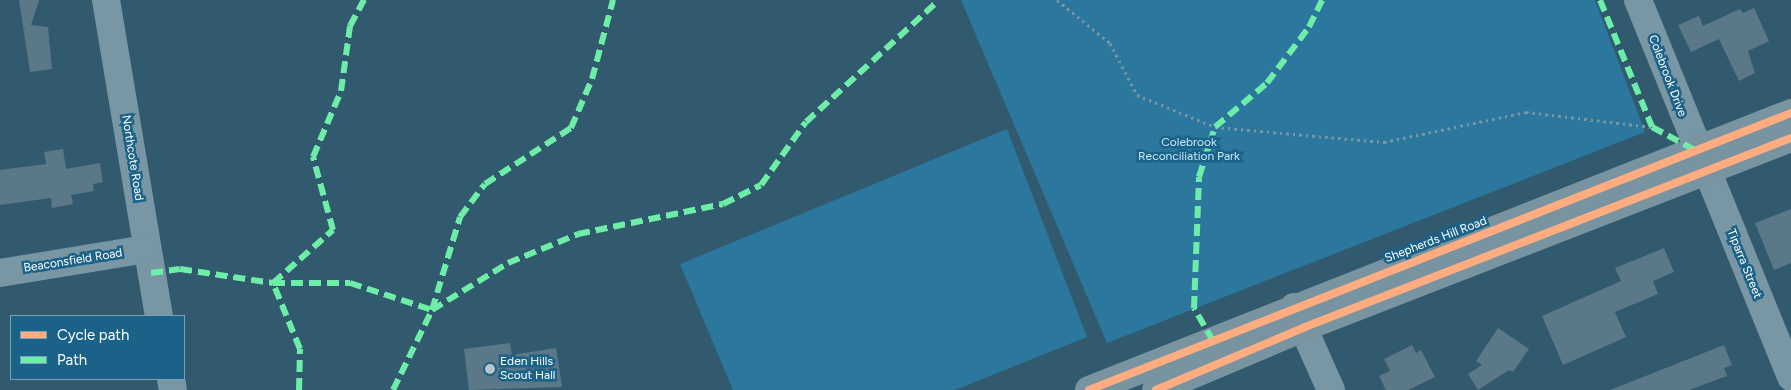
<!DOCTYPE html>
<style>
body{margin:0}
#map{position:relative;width:1791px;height:390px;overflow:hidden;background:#325a6e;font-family:Figtree,sans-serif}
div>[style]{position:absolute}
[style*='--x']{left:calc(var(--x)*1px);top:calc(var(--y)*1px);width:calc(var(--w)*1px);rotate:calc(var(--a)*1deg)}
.green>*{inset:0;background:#2b779d}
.building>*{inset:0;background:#5a7887}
.path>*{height:3px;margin-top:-1.5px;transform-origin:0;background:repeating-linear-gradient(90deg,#7996a4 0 2.5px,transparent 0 6.5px)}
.minor>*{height:28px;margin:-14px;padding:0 14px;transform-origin:14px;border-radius:14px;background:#7996a4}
.major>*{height:28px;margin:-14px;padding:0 14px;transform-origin:14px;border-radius:14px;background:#7894a1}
.quiet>*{height:6px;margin-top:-3px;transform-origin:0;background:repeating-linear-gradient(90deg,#6deda7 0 12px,transparent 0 18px)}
.cycleway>*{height:8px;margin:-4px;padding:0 4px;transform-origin:4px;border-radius:4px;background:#ffac80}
.dots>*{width:14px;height:14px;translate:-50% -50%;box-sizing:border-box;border:2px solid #1a6287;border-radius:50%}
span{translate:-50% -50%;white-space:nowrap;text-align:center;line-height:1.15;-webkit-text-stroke:5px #1a6287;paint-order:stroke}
.street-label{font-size:12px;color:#fff}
.park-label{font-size:12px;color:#c8e9f9}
.poi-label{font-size:12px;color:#fff}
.left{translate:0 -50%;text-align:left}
.legend{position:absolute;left:10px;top:315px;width:175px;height:65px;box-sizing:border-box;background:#1a6287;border:1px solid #76a1b7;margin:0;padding:6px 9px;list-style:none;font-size:15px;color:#fff}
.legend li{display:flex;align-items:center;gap:10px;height:25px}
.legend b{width:25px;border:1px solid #76a1b7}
</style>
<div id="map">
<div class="green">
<div style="clip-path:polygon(961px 0,1595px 0,1645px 132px,1107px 343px)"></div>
<div style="clip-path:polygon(1007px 129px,1087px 337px,955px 390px,733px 390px,680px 264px)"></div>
</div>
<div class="building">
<div style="clip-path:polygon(19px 0,39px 0,31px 25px,48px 27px,52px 69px,30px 72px)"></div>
<div style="clip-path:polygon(1754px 8px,1769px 41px,1748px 51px,1755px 73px,1739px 81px,1719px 39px,1691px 52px,1678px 25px,1699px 16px,1703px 26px,1740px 9px,1743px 13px)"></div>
<div style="clip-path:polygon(63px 149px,66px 169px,100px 163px,103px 182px,93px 184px,94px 191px,71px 195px,73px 204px,52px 208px,51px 198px,0 205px,0 170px,46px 164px,44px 152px)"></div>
<div style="clip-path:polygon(1791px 209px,1791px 263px,1774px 270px,1755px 223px)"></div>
<div style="clip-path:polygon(1664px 248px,1674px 272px,1653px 281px,1658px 294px,1615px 312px,1626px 337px,1563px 365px,1542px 316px,1621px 281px,1615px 268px)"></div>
<div style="clip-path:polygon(1498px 328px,1529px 349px,1513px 372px,1509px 370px,1478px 390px,1468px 374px,1482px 365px,1476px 361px)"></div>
<div style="clip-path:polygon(510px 343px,512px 355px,556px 348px,562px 387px,469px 390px,464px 349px)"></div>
<div style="clip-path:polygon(1412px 345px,1416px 353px,1421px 350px,1435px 377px,1408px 390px,1386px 390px,1379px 376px,1390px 371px,1384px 359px)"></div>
<div style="clip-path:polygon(1724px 345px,1732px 365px,1724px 368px,1727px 376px,1689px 390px,1610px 390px)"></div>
</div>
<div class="path">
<div style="--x:1057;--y:0;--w:68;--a:39.1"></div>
<div style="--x:1110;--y:43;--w:59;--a:62.6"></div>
<div style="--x:1137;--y:95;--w:84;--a:22.3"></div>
<div style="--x:1215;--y:127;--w:170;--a:5.1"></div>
<div style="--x:1384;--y:142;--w:145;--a:-11.9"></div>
<div style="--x:1526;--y:112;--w:127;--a:6.8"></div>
</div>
<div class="minor">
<div style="--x:106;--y:0;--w:320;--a:80.5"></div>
<div style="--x:1638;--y:0;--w:407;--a:67.9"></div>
<div style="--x:0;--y:273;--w:149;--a:-9.3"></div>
<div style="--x:1294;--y:307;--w:91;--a:66"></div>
<div style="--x:171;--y:379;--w:11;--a:80"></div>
</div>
<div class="major">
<div style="--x:1089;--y:390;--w:755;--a:-21.53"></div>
<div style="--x:1156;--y:390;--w:162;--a:-22.9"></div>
<div style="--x:1305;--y:327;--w:521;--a:-21.25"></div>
</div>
<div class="quiet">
<div style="--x:1600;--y:0;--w:137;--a:67.7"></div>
<div style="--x:1652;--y:127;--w:51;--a:28.1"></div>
<div style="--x:151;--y:273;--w:29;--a:-8"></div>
<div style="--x:180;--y:269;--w:94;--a:8.6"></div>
<div style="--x:273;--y:283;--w:77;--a:0"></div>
<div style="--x:350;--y:283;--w:86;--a:18.2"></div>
<div style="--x:432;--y:310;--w:89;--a:-31.7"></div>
<div style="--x:508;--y:263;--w:76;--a:-22.5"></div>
<div style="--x:578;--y:234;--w:148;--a:-11.7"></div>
<div style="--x:723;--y:204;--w:42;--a:-26.6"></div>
<div style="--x:761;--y:185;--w:77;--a:-54.5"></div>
<div style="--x:806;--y:122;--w:180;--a:-42.5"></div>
<div style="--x:1213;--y:341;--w:38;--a:-120"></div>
<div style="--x:1194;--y:308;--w:131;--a:-87.8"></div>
<div style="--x:1199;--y:177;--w:52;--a:-72.3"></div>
<div style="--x:1215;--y:127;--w:68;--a:-40.2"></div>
<div style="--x:1267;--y:83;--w:70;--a:-53.1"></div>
<div style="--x:1309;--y:27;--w:30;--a:-64"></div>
<div style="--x:299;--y:390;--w:41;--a:-88.6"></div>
<div style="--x:300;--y:349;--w:71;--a:-112.2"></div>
<div style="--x:273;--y:283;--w:80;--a:-41.5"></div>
<div style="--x:333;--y:230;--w:76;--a:-105.3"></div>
<div style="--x:313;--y:157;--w:72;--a:-67"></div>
<div style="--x:341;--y:91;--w:66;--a:-82.1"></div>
<div style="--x:350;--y:26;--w:30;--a:-62"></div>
<div style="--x:393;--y:390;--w:89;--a:-64"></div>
<div style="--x:432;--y:310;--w:97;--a:-73.2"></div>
<div style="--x:460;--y:217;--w:41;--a:-52.9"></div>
<div style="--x:485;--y:184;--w:103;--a:-33.1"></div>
<div style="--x:571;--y:128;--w:53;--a:-66.8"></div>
<div style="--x:592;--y:79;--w:82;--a:-75.1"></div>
</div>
<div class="cycleway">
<div style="--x:1089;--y:390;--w:755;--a:-21.53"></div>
<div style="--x:1156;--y:390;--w:162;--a:-22.9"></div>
<div style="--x:1305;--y:327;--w:521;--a:-21.25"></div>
</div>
<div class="dots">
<div style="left:490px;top:369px;background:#b7c5cc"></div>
</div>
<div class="street-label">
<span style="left:1667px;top:76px;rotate:69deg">Colebrook Drive</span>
<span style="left:132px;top:158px;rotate:81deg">Northcote Road</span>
<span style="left:1436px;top:240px;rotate:-21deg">Shepherds Hill Road</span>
<span style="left:73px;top:261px;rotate:-9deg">Beaconsfield Road</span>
<span style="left:1744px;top:264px;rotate:68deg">Tiparra Street</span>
</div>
<div class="park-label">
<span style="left:1189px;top:150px">Colebrook<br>Reconciliation Park</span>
</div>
<div class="poi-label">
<span class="left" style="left:500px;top:369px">Eden Hills<br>Scout Hall</span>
</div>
<ul class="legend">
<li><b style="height:6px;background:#ffac80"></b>Cycle path</li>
<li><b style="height:6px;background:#6deda7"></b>Path</li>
</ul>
</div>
